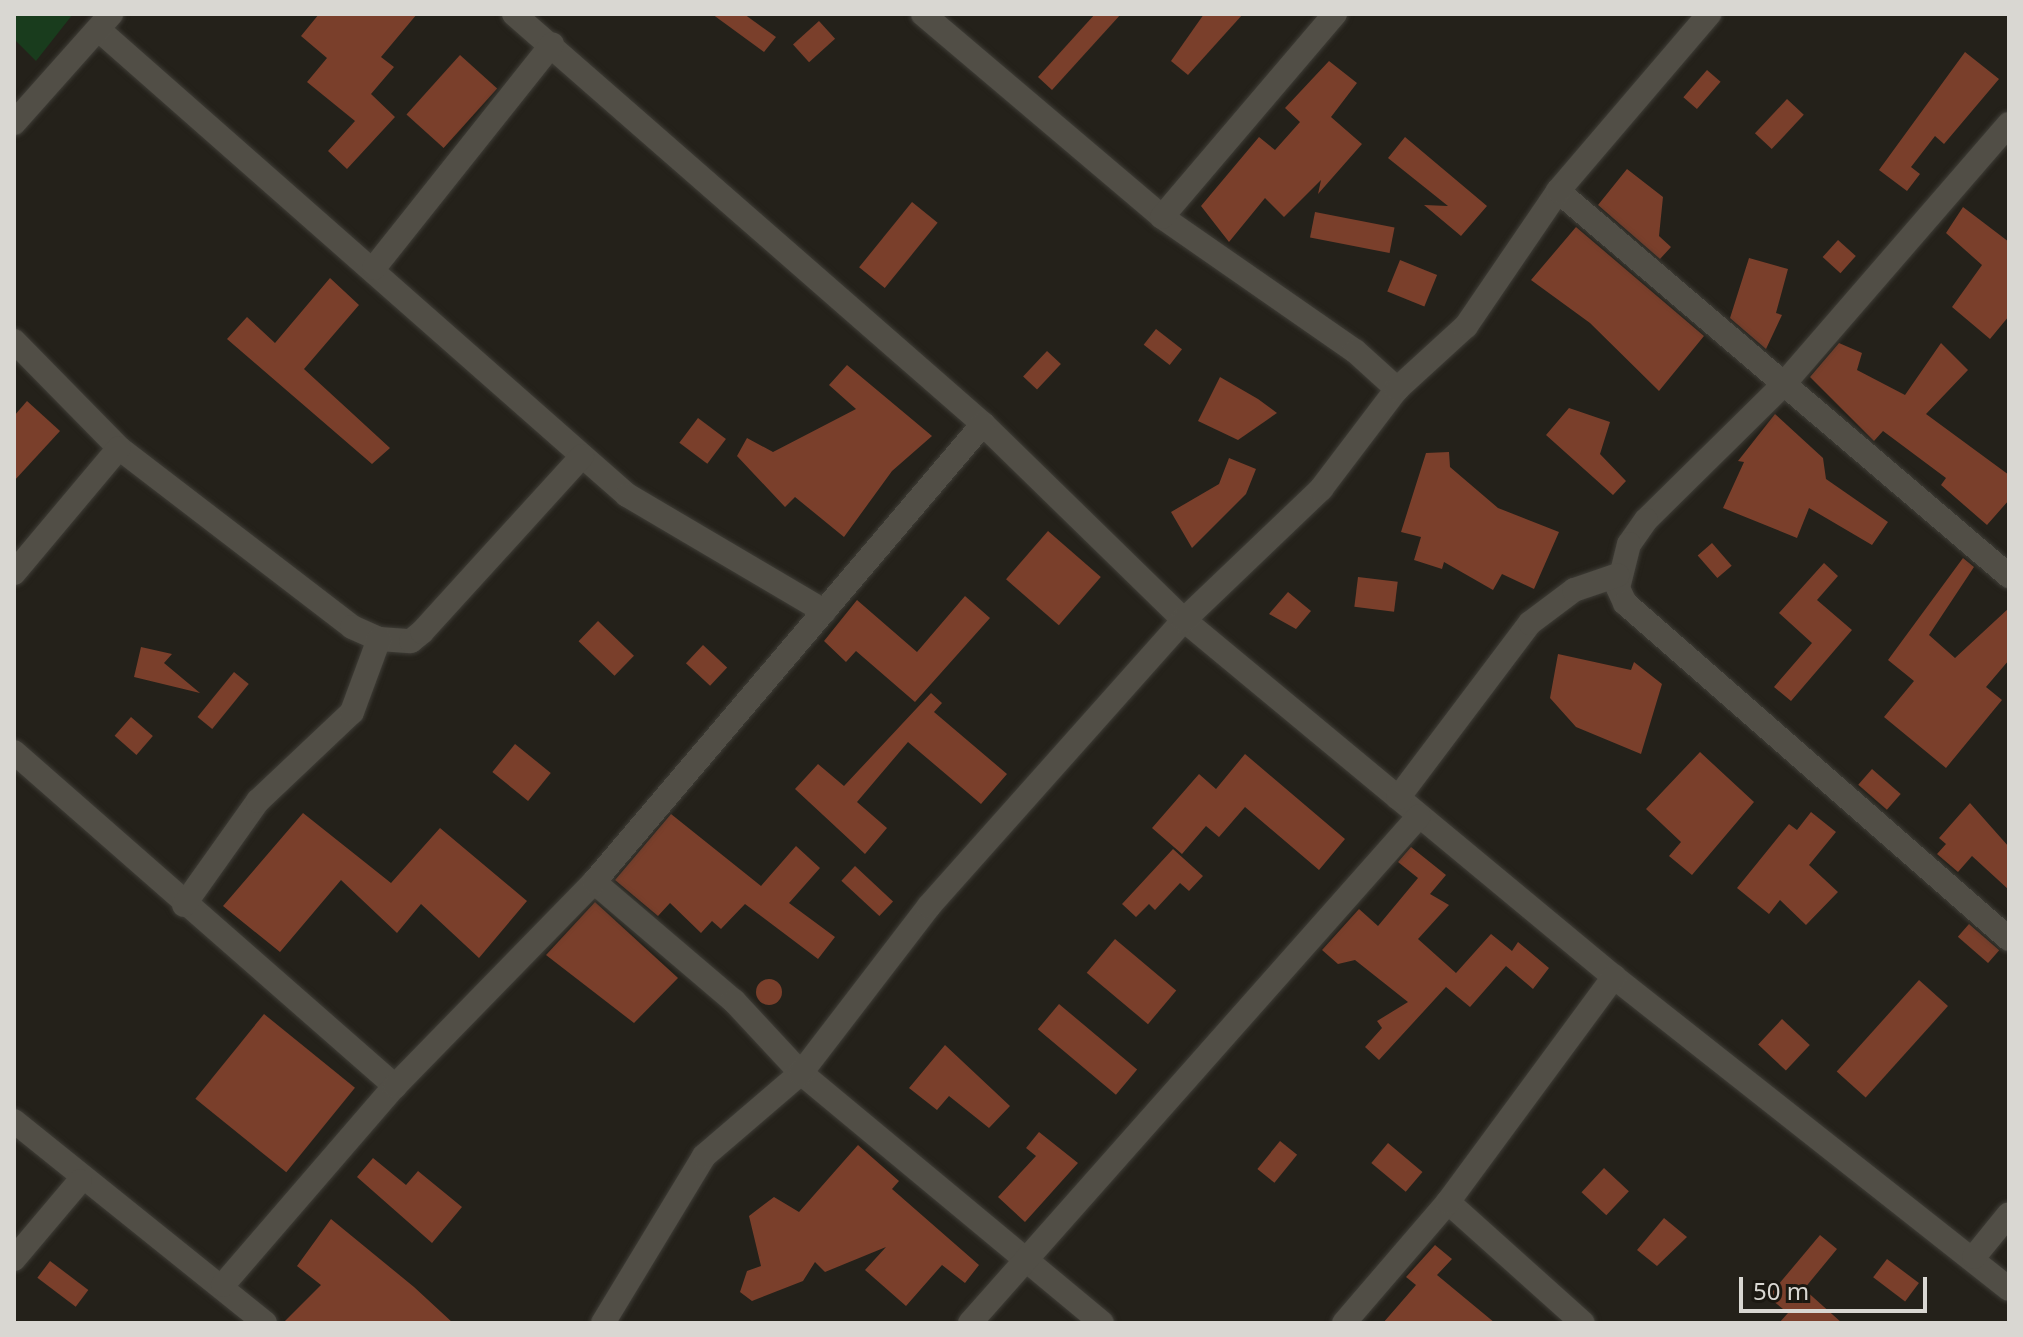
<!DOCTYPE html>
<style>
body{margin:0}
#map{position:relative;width:2023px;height:1337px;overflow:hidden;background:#24211a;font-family:"Noto Sans",sans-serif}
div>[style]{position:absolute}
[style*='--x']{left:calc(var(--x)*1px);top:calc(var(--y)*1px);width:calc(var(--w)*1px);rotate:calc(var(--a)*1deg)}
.green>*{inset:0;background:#193c1d}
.building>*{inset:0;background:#7a3f2b;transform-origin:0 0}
.round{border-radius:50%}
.roads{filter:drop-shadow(0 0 2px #3e3c36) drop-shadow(0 0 2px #3e3c36)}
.minor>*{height:24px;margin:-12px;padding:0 12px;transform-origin:12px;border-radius:12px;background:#514e46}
span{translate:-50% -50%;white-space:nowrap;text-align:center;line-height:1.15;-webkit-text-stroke:7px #1b1811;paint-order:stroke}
.frame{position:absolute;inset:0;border:16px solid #d9d7d2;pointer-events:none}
.scale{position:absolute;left:1739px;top:1277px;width:188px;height:36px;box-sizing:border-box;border:4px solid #d9d7d2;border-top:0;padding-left:10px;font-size:24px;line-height:28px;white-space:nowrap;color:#d9d7d2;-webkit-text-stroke:6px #1b1811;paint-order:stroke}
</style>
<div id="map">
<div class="green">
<div style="clip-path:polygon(14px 14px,73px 14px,36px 61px,14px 39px)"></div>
</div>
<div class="building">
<div style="clip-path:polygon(319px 14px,417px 14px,381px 57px,394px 67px,371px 94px,395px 117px,347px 169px,328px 151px,355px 121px,307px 82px,327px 58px,301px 36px)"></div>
<div style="clip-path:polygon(712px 14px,744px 14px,776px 37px,764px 52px)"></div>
<div style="clip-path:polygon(1095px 14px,1121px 14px,1052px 90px,1038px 77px)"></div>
<div style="clip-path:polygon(1204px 14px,1243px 14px,1188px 75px,1171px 61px)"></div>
<div style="left:819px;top:21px;width:24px;height:35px;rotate:48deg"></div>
<div style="clip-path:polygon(1965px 52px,1999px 79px,1944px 144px,1935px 136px,1911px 167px,1920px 174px,1907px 191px,1879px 170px)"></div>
<div style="left:460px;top:55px;width:50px;height:80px;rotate:42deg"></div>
<div style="clip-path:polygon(1329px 61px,1357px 83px,1331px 117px,1362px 144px,1318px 194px,1321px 180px,1284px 217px,1265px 198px,1229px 242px,1201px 206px,1259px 137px,1275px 150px,1300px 122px,1285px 108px)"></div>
<div style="left:1707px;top:70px;width:18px;height:36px;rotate:41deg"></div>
<div style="left:1787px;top:99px;width:23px;height:47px;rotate:43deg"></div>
<div style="clip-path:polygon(1405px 137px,1487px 206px,1461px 236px,1424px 205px,1448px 206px,1388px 158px)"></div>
<div style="clip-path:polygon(1627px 169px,1663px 197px,1659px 236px,1671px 247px,1660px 259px,1598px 205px)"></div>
<div style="left:912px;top:202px;width:33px;height:84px;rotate:39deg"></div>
<div style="clip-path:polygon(1963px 207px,2009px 242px,2009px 316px,1990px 339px,1952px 307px,1982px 265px,1946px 233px)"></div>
<div style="left:1315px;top:212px;width:81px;height:26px;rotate:11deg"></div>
<div style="clip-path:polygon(1576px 227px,1704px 336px,1659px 391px,1590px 323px,1531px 280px)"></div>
<div style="left:1838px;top:240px;width:24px;height:23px;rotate:42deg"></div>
<div style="clip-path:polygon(1749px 258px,1788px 269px,1776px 313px,1782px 315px,1766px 349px,1730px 318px)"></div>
<div style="left:1400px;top:260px;width:40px;height:34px;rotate:22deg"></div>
<div style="clip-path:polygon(330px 278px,359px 305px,304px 369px,390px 448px,372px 464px,227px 339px,247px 317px,275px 343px)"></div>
<div style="left:1156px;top:329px;width:33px;height:20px;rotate:38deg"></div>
<div style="clip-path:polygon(1839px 343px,1862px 353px,1857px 370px,1905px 395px,1941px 343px,1968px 370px,1926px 414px,2009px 475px,2009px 500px,1987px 525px,1941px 485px,1946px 478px,1883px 431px,1874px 441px,1810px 377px)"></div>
<div style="left:1047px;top:351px;width:19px;height:35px;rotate:43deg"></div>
<div style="clip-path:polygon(847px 365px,932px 436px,892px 471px,844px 537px,795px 497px,785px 507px,737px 456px,747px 438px,773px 452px,856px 409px,829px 385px)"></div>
<div style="clip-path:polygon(1220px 377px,1258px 399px,1277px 413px,1238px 440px,1198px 421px)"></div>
<div style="clip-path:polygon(27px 401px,60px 431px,14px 481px,14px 416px)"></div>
<div style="clip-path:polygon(1569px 408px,1610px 422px,1600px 454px,1626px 481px,1613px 495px,1546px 435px)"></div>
<div style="clip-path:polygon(1775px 414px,1823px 458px,1826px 479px,1888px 522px,1872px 545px,1809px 508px,1797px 538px,1723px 508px,1744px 462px,1738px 461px)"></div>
<div style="left:698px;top:418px;width:35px;height:31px;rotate:37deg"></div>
<div style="clip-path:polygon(1449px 452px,1450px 467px,1498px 508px,1559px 532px,1534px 589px,1502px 574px,1493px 590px,1444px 562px,1442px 569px,1414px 560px,1421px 537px,1401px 532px,1426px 453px)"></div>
<div style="clip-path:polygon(1229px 458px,1256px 469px,1246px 494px,1192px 548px,1171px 512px,1219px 484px)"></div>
<div style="left:1048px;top:531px;width:70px;height:64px;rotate:41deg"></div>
<div style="left:1712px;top:543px;width:30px;height:19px;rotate:49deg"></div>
<div style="clip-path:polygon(1963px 558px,1974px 567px,1929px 635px,1955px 658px,2009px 608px,2009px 660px,1986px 687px,2002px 700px,1946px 768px,1884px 717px,1914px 681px,1888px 660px)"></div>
<div style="clip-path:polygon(1824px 563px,1838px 576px,1817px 600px,1852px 630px,1791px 701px,1774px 687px,1812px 643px,1779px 613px)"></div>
<div style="left:1358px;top:577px;width:40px;height:30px;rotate:7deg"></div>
<div style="clip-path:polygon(1288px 592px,1311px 611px,1296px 629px,1269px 614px)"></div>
<div style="clip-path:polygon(965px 596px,990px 618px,915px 702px,856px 651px,846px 662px,824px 641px,857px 600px,917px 652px)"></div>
<div style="left:598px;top:621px;width:50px;height:28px;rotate:44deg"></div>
<div style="left:703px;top:645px;width:33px;height:25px;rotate:43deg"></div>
<div style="clip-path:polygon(141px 647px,172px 654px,164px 663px,200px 693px,134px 677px)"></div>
<div style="clip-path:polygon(1558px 654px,1631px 670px,1634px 662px,1662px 684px,1641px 754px,1576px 727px,1550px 698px)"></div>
<div style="left:234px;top:672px;width:19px;height:58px;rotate:39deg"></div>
<div style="clip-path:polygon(931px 693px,942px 703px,934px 712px,1007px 774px,981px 804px,908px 742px,857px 802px,887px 828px,865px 854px,795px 789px,818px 764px,844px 786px)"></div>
<div style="left:131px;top:717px;width:29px;height:25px;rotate:41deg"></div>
<div style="left:515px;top:744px;width:46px;height:36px;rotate:39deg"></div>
<div style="clip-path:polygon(1700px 752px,1754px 802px,1692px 875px,1669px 856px,1681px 842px,1646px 809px)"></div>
<div style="clip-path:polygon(1245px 754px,1345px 839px,1319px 870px,1245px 807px,1219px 837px,1206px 826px,1182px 854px,1152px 828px,1199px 774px,1216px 789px)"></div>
<div style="left:1872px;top:769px;width:38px;height:21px;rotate:41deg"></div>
<div style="clip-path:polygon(1970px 803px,2009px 847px,2009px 890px,1972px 856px,1958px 872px,1937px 854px,1946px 844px,1939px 838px)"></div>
<div style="clip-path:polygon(1811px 812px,1836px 832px,1809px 865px,1838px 892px,1806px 925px,1780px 900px,1769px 914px,1737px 888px,1789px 824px,1797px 830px)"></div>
<div style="clip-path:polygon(303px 813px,391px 883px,440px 828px,527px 901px,479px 958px,421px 904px,397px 933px,341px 880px,280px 952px,223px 906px)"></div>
<div style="clip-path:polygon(671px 814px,761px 886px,796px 846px,820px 868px,789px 903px,835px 937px,818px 959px,745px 904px,721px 929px,712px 921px,701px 933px,670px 903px,658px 916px,615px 880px)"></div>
<div style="clip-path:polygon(1411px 847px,1446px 875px,1430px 894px,1449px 905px,1418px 939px,1456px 973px,1491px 934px,1512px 951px,1518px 942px,1549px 968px,1533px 989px,1506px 966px,1470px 1007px,1446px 987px,1379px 1060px,1365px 1047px,1382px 1028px,1377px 1021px,1408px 1002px,1355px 960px,1338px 964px,1322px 950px,1359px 909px,1378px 926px,1418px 878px,1398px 862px)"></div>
<div style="clip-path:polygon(1173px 849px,1203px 876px,1189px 891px,1180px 883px,1155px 910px,1149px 904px,1136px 917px,1122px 904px)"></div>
<div style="left:855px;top:866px;width:52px;height:20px;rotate:43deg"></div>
<div style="clip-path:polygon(595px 902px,678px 978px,634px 1023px,546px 955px)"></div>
<div style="left:1969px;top:924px;width:40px;height:17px;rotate:41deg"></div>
<div style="left:1115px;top:939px;width:80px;height:44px;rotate:40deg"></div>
<div class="round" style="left:756px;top:979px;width:26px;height:26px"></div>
<div style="left:1919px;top:980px;width:39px;height:123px;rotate:42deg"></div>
<div style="left:1059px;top:1004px;width:102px;height:33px;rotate:40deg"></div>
<div style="left:264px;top:1014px;width:117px;height:109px;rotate:39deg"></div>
<div style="left:1782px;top:1019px;width:38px;height:35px;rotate:43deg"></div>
<div style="clip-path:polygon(945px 1045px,1010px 1106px,989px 1128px,949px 1096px,937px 1110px,909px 1088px)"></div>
<div style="clip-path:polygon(1039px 1132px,1078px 1163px,1025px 1222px,998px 1197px,1036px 1156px,1026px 1148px)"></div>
<div style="left:1280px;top:1141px;width:22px;height:36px;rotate:39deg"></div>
<div style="left:1388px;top:1143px;width:45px;height:26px;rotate:40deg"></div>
<div style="clip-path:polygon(858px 1145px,899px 1181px,892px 1189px,979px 1265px,965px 1283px,942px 1265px,906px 1306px,865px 1270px,886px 1247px,825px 1272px,815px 1262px,803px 1281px,752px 1301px,740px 1292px,747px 1271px,761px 1266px,749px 1216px,774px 1197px,799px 1212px)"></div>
<div style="clip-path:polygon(373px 1158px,406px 1185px,418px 1171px,462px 1207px,432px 1243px,357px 1177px)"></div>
<div style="left:1604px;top:1168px;width:34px;height:33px;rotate:43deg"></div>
<div style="clip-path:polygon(1664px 1218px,1687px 1237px,1657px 1266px,1637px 1250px)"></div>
<div style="clip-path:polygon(331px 1219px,414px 1287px,453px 1323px,283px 1323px,321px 1285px,297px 1266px)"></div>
<div style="clip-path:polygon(1820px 1235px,1837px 1249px,1804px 1289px,1842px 1323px,1779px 1323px,1788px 1313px,1768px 1297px)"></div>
<div style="clip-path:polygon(1435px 1245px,1452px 1259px,1437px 1275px,1495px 1323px,1383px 1323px,1416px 1285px,1406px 1277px)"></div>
<div style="left:1887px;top:1259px;width:40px;height:23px;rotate:37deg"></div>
<div style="left:50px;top:1261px;width:48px;height:21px;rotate:37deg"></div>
</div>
<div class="roads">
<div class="minor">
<div style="--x:514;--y:14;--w:623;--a:41.16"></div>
<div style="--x:983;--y:424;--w:281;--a:44.3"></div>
<div style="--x:1184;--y:620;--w:559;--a:39.7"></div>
<div style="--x:1614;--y:977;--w:503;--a:38.3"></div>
<div style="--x:923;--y:14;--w:314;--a:40.3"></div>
<div style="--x:1162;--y:217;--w:235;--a:34.8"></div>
<div style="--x:1355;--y:351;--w:57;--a:42.1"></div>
<div style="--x:99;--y:30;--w:704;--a:41.37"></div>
<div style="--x:627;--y:495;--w:229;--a:30.5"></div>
<div style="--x:14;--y:123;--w:146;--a:-48.3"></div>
<div style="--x:2009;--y:124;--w:345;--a:130.9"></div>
<div style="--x:1783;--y:385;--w:192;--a:135.4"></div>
<div style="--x:1646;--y:520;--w:29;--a:125"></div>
<div style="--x:1629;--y:544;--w:45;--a:104"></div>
<div style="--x:1618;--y:588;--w:17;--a:65"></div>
<div style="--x:1625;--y:603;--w:510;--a:41.19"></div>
<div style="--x:1558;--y:191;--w:593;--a:40.49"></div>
<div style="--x:1162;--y:217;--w:267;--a:-49.6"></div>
<div style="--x:374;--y:268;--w:286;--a:-51.5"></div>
<div style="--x:14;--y:341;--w:150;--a:45.5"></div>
<div style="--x:119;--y:448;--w:294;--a:37.5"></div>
<div style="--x:352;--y:627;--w:30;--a:24"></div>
<div style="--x:379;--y:639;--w:32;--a:4"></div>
<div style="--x:411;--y:641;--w:14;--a:-39"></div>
<div style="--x:422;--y:632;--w:238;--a:-47.7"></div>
<div style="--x:14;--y:573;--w:163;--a:-50"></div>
<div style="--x:14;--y:752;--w:507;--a:41.24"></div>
<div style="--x:1398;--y:798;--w:219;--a:-53"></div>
<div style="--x:1530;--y:623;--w:55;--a:-36.9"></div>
<div style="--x:1574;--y:590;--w:46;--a:-18.8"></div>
<div style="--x:594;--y:882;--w:184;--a:40.4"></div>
<div style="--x:734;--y:1001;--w:98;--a:47.1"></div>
<div style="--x:801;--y:1073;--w:391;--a:39.7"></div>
<div style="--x:184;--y:905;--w:128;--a:-54.6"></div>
<div style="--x:258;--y:801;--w:129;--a:-43.4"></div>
<div style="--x:352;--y:712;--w:78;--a:-69.7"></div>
<div style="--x:14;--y:1121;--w:322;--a:38.8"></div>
<div style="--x:1448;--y:1202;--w:181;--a:41.9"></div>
<div style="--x:1974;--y:1257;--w:55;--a:-50.9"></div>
<div style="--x:14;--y:1259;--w:102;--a:-49.8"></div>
<div style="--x:223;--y:1285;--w:263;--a:-49.2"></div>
<div style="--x:395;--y:1086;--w:285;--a:-45.7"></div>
<div style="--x:594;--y:882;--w:601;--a:-49.66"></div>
<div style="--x:603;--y:1323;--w:195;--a:-58.8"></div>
<div style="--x:704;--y:1156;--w:128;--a:-40.6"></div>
<div style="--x:801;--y:1073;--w:210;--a:-52.5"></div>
<div style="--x:929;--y:906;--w:383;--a:-48.3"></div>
<div style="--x:1184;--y:620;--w:190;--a:-43.7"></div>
<div style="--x:1321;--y:489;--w:126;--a:-52.8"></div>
<div style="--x:1397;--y:389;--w:93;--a:-42.4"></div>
<div style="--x:1466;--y:326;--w:163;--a:-55.7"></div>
<div style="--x:1558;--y:191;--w:233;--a:-49.5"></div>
<div style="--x:970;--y:1323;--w:677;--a:-48.47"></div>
<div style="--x:1344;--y:1323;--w:160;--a:-49.3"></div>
<div style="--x:1448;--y:1202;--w:280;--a:-53.6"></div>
</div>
</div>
<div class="frame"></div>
<div class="scale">50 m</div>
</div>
